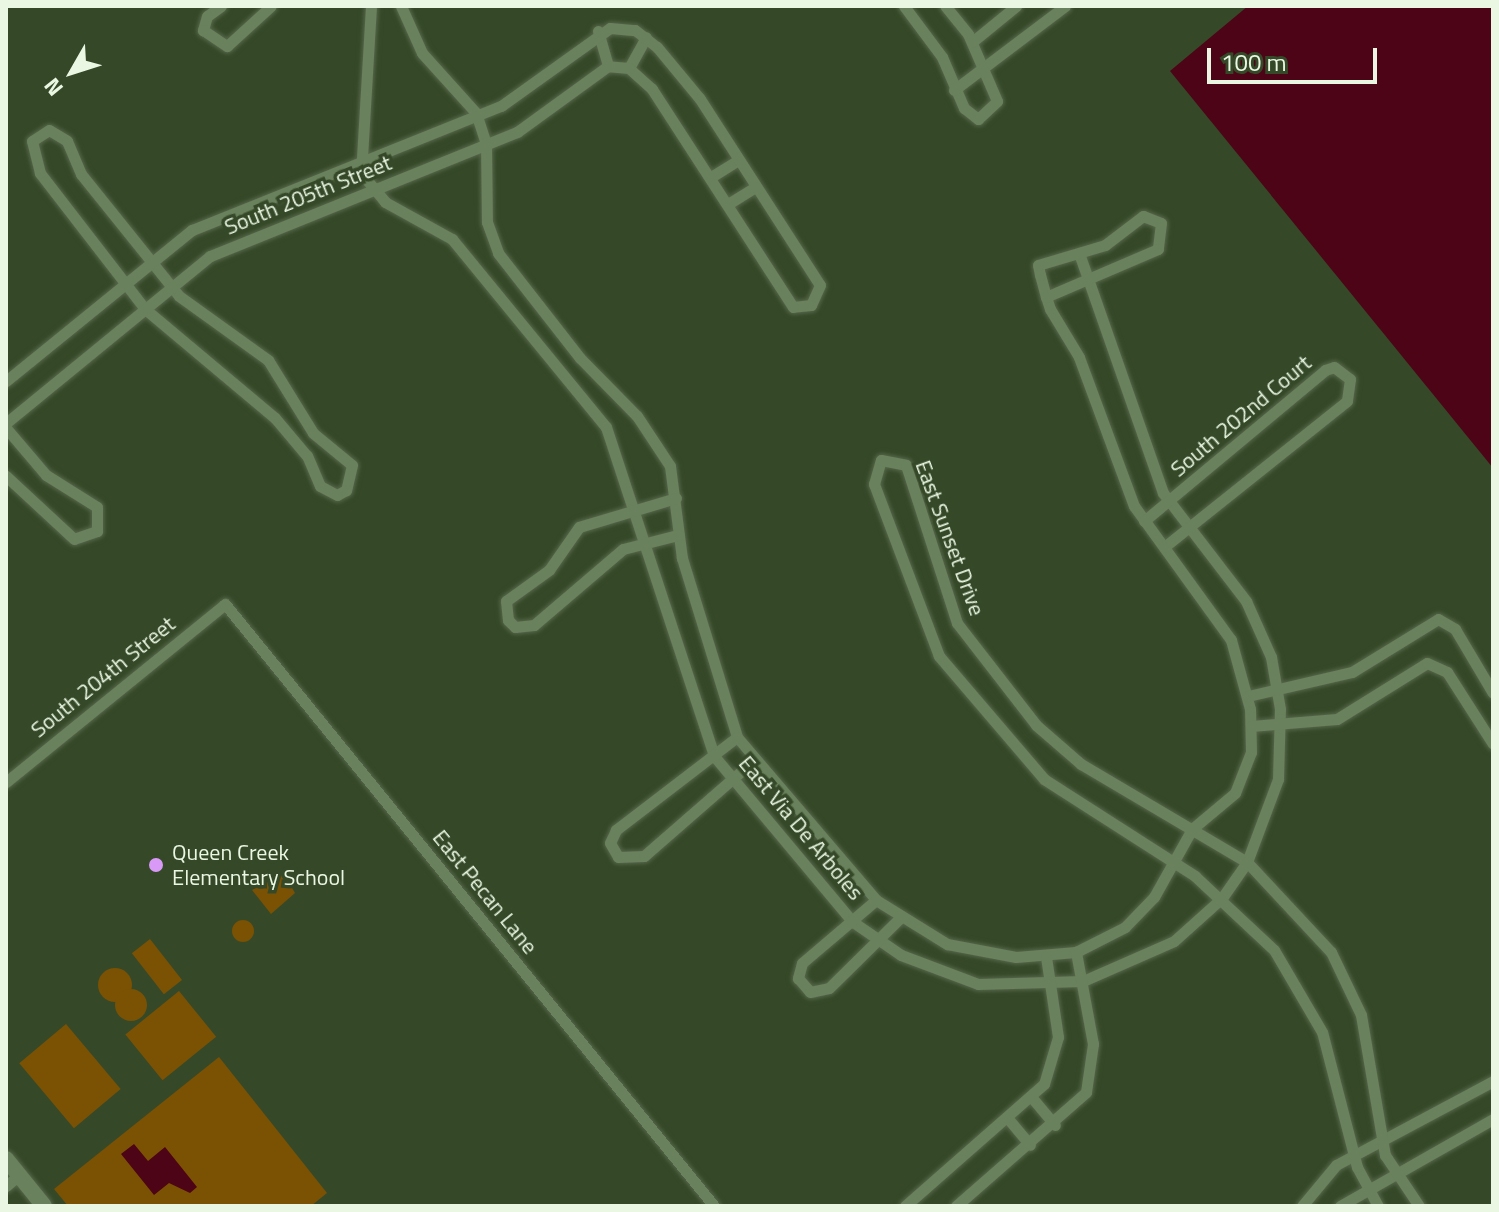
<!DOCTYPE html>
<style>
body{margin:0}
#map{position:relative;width:1499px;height:1212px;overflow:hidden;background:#354928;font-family:"Titillium Web",sans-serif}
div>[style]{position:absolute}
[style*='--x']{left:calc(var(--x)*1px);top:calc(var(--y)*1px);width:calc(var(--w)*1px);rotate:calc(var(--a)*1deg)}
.green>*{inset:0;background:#7b5103;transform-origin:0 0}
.round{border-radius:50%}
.water>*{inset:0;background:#4c0416}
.roads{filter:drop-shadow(0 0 2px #56674a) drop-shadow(0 0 2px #56674a)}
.street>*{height:11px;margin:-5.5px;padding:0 5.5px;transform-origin:5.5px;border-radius:5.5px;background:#6a815d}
.secondary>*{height:16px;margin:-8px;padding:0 8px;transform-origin:8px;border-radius:8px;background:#6a815d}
.dots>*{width:22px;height:22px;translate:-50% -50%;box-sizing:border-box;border:4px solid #354928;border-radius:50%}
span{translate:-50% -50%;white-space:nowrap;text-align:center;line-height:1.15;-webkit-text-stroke:7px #354928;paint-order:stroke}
.street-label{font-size:22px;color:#eaf7e3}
.poi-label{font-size:22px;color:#eaf7e3}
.left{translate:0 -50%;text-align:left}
.frame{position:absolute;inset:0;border:8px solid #eaf7e3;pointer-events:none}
.north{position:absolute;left:32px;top:32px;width:80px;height:80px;-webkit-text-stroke:6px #354928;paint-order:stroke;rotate:231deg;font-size:22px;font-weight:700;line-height:32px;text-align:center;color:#eaf7e3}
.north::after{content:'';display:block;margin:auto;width:28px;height:36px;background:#eaf7e3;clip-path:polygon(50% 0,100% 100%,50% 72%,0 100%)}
.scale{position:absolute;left:1207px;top:48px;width:170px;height:36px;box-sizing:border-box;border:4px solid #eaf7e3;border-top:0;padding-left:10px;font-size:24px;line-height:28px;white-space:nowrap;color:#eaf7e3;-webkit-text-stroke:6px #354928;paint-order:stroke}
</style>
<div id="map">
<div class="green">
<div style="clip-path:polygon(284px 874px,295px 893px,271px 914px,252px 890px)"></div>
<div class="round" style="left:232px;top:920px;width:22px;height:22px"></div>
<div style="left:150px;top:939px;width:52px;height:23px;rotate:52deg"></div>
<div class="round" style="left:98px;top:968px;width:34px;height:34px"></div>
<div class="round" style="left:115px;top:989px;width:32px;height:32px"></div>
<div style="left:179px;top:991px;width:59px;height:69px;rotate:51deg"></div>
<div style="left:66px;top:1024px;width:85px;height:61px;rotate:50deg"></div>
<div style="clip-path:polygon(219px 1057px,327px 1193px,311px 1206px,68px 1206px,54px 1189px)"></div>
</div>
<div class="water">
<div style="clip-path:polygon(1248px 6px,1493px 6px,1493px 468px,1170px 71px)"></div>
<div style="clip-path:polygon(134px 1144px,148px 1161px,165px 1147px,197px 1187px,190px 1193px,169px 1183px,154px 1195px,121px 1154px)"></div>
</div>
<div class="roads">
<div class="street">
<div style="--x:221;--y:6;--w:17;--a:144"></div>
<div style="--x:207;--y:16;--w:15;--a:106"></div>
<div style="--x:203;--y:30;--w:29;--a:34"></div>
<div style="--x:227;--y:46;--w:59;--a:-42.3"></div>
<div style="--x:371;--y:6;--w:167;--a:93.4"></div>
<div style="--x:361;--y:173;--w:38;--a:50"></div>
<div style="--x:385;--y:202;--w:77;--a:28.9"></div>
<div style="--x:452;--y:239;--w:243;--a:50.7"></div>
<div style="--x:606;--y:427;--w:346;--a:71.8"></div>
<div style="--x:714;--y:756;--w:217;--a:50.1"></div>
<div style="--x:853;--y:922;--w:58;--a:34.5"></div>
<div style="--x:901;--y:955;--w:82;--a:20.6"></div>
<div style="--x:978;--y:984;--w:105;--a:-1.6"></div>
<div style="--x:1083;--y:981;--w:99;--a:-23.7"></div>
<div style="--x:1174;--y:941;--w:64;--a:-41.9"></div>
<div style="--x:1222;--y:898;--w:44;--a:-55.2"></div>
<div style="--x:1247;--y:862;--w:89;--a:-69.5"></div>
<div style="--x:1278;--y:779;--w:70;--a:-88.4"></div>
<div style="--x:1280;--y:709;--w:53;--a:-99.8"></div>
<div style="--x:1271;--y:657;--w:61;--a:-114.1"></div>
<div style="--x:1246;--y:601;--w:136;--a:-127.5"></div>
<div style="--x:1163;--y:493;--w:254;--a:-109.3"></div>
<div style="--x:401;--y:6;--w:51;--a:65.9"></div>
<div style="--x:422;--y:53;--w:81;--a:48"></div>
<div style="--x:476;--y:113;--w:32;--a:72"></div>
<div style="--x:486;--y:143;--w:79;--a:89.3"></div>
<div style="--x:487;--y:222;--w:33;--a:70"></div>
<div style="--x:498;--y:253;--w:133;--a:52"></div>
<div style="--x:580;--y:358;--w:81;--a:45.5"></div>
<div style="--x:637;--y:416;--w:60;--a:56.6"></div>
<div style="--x:670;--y:466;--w:93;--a:82.6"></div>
<div style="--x:682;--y:558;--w:187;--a:72.9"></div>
<div style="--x:737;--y:737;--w:214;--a:49.5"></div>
<div style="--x:876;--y:900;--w:84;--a:31.8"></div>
<div style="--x:947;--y:944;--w:70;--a:10.7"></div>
<div style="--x:1016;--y:957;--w:60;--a:-4.8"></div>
<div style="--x:1076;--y:952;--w:55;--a:-27"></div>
<div style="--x:1125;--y:927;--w:42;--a:-46"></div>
<div style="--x:1154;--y:897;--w:78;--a:-60.8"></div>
<div style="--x:1192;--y:829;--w:56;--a:-39.9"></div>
<div style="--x:1235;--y:793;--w:44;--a:-68.7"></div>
<div style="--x:1251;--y:752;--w:43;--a:-91.3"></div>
<div style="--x:1250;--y:709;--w:72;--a:-105.4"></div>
<div style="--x:1231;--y:640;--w:165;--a:-125.9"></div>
<div style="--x:1134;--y:506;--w:159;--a:-110.3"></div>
<div style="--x:1079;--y:357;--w:56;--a:-121.1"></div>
<div style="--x:1050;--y:309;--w:13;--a:-108"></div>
<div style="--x:1046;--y:297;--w:23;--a:-105"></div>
<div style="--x:1040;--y:275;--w:10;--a:-101"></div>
<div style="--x:1038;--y:265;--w:70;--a:-16.6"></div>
<div style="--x:1105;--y:245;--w:48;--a:-37.3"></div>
<div style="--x:1143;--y:216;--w:19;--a:21"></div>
<div style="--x:1161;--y:223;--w:26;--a:97"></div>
<div style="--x:1158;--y:249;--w:122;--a:156.8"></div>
<div style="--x:904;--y:6;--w:64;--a:53.3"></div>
<div style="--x:942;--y:57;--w:56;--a:66.7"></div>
<div style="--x:964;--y:108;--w:18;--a:38"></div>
<div style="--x:978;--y:119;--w:26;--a:-43"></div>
<div style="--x:997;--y:101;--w:73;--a:-113.4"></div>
<div style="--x:968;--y:34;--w:36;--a:-129"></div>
<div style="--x:598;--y:31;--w:36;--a:74"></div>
<div style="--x:972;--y:42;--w:57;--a:-39.3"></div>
<div style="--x:629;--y:68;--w:35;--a:-61"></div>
<div style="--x:954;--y:90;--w:139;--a:-37.1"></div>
<div style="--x:49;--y:130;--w:21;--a:31"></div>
<div style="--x:67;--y:141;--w:36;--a:67"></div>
<div style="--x:81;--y:174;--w:156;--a:51.2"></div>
<div style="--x:179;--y:296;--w:110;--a:35.7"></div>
<div style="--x:268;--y:360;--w:86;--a:58.3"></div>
<div style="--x:313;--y:433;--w:50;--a:39.4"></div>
<div style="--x:352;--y:465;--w:26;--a:103"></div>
<div style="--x:346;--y:490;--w:10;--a:151"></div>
<div style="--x:337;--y:495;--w:19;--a:-152"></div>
<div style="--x:320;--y:486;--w:33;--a:-113"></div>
<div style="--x:307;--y:456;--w:50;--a:-130.1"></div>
<div style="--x:275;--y:418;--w:170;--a:-140"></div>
<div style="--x:145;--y:309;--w:172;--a:-127.7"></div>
<div style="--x:40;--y:173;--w:33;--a:-104"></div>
<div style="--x:32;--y:141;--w:20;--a:-33"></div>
<div style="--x:711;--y:177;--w:32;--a:-32"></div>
<div style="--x:728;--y:204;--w:32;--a:-32"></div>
<div style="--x:6;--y:381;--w:240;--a:-39.1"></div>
<div style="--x:192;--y:230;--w:333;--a:-21.9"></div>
<div style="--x:501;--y:106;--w:134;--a:-35.6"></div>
<div style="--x:610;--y:28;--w:25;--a:5"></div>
<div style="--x:635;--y:30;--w:28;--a:38"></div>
<div style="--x:657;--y:47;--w:67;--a:50.4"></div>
<div style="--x:700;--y:99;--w:221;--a:57.2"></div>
<div style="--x:820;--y:285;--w:22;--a:114"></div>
<div style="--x:811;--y:305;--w:18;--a:174"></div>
<div style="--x:793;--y:307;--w:260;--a:-122.9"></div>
<div style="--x:652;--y:89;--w:31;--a:-138"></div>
<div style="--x:629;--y:68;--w:21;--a:-175"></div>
<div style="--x:608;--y:66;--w:112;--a:144"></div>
<div style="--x:517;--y:132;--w:331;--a:158"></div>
<div style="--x:210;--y:256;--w:264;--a:140.7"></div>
<div style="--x:6;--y:428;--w:62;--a:49.6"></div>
<div style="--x:46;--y:475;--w:60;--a:32.1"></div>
<div style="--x:97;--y:507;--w:24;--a:90"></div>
<div style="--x:97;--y:531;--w:24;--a:161"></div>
<div style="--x:74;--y:539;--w:93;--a:-137.2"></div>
<div style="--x:676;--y:498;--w:101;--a:163.4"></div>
<div style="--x:579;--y:527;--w:52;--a:124.9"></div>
<div style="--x:549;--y:570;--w:53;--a:144.2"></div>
<div style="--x:506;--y:601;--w:19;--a:84"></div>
<div style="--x:508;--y:620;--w:10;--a:45"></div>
<div style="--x:515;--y:627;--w:19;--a:-6"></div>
<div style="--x:534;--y:625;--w:117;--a:-40.5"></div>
<div style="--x:623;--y:549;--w:57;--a:-14.3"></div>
<div style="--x:1144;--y:521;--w:236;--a:-39.8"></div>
<div style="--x:1325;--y:370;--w:9;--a:-18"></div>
<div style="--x:1334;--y:367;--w:20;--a:37"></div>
<div style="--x:1350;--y:379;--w:22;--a:98"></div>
<div style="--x:1347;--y:401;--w:234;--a:141.4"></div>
<div style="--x:1248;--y:696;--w:107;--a:-13"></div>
<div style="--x:1352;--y:672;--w:101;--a:-31.6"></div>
<div style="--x:1438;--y:619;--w:20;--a:30"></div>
<div style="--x:1455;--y:629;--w:74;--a:59.3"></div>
<div style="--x:1251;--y:726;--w:86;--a:-4.7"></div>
<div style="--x:1337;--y:719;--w:106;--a:-31.9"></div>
<div style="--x:1427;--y:663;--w:22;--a:24"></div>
<div style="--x:1447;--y:672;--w:85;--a:57.4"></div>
<div style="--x:737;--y:737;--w:153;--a:142.5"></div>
<div style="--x:616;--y:830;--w:14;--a:115"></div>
<div style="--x:610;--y:843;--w:16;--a:60"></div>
<div style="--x:618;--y:857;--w:26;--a:-2"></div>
<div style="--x:644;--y:856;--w:147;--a:-41.1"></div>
<div style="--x:6;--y:782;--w:282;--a:-39.1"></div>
<div style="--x:225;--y:604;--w:776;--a:50.91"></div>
<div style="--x:876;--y:900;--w:97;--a:139.6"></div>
<div style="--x:802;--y:963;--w:16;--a:105"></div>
<div style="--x:798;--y:978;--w:18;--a:49"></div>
<div style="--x:810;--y:992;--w:19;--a:-12"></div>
<div style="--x:829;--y:988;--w:100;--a:-44.6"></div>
<div style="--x:1033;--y:1099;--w:34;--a:50"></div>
<div style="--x:1010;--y:1121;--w:31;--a:50"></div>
<div style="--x:6;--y:1186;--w:17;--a:-40"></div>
<div style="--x:905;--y:1206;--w:185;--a:-41.3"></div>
<div style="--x:1044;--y:1084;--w:49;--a:-73.4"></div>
<div style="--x:1058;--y:1037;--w:81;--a:-98.5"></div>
<div style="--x:956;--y:1206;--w:173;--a:-41.2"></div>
<div style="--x:1086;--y:1092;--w:49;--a:-81.7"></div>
<div style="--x:1093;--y:1044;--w:94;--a:-100.5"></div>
<div style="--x:1302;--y:1206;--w:53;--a:-50.3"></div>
<div style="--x:1336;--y:1165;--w:178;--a:-28.1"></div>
<div style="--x:1340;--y:1206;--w:176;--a:-29.6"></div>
<div style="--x:1378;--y:1206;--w:44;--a:-118.3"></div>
<div style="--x:1357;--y:1167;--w:139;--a:-104.5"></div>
<div style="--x:1322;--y:1032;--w:95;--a:-120.3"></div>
<div style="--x:1274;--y:950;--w:108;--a:-136.9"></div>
<div style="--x:1195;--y:876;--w:179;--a:-147.3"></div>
<div style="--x:1044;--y:779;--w:162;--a:-130.5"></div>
<div style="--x:939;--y:656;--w:184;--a:-110.7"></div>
<div style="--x:874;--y:484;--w:25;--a:-74"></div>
<div style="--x:881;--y:460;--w:25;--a:11"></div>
<div style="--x:906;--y:465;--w:166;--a:72.1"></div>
<div style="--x:957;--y:623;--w:129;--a:52.2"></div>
<div style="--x:1036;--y:725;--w:60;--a:40.9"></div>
<div style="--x:1081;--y:764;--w:193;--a:30.6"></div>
<div style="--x:1247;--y:862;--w:123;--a:47"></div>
<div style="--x:1331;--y:952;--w:70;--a:64.5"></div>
<div style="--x:1361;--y:1015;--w:142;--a:80.3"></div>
<div style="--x:1385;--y:1155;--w:61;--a:56.3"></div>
</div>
<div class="secondary">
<div style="--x:6;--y:1159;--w:60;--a:51"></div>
</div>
</div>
<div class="dots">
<div style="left:156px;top:865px;background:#d99af7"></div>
</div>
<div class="street-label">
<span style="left:308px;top:195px;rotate:-22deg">South 205th Street</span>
<span style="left:1241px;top:416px;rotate:-40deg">South 202nd Court</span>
<span style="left:950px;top:538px;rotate:70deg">East Sunset Drive</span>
<span style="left:103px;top:677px;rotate:-39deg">South 204th Street</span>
<span style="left:801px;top:828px;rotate:50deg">East Via De Arboles</span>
<span style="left:485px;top:892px;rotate:51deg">East Pecan Lane</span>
</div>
<div class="poi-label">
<span class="left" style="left:172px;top:865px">Queen Creek<br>Elementary School</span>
</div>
<div class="frame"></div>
<div class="north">N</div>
<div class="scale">100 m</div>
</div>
